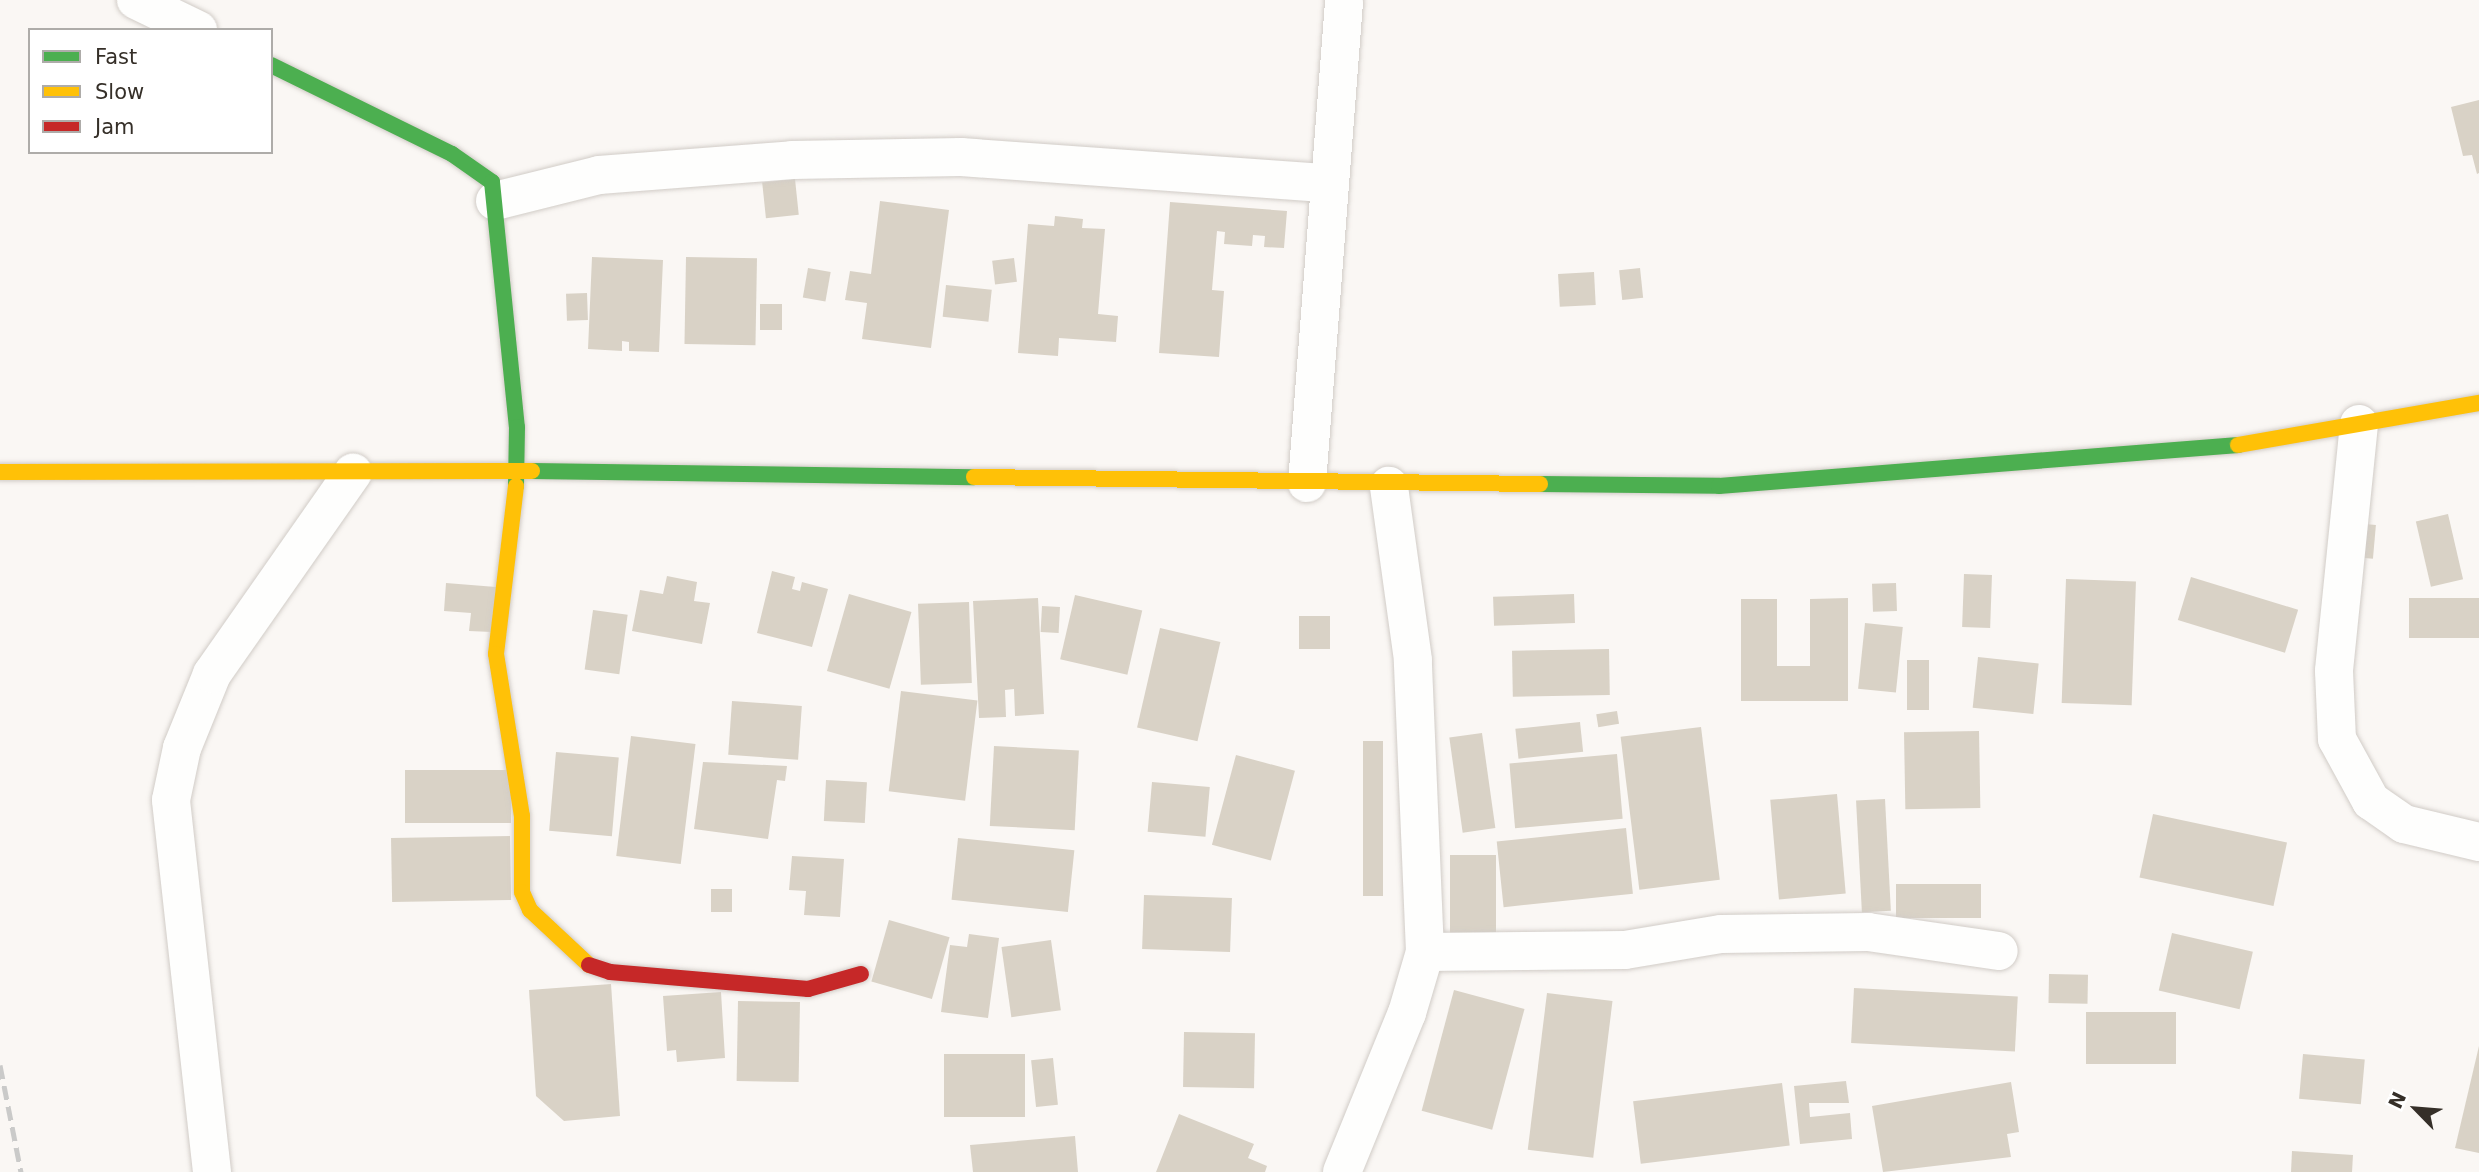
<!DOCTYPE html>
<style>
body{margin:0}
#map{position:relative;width:2479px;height:1172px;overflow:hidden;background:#faf7f4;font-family:"DejaVu Sans",sans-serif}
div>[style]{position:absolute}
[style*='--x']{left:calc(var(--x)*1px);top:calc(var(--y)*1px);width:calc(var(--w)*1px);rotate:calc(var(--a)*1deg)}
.building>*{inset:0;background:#d9d2c6;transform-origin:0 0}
.roads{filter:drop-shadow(0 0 2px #d1ccc7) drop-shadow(0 0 2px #d1ccc7)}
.street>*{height:38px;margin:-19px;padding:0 19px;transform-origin:19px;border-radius:19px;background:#fefefd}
.fast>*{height:16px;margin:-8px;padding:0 8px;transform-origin:8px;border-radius:8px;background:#4caf50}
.slow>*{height:16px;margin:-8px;padding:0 8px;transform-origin:8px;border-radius:8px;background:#ffc107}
.jam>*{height:16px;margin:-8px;padding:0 8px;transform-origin:8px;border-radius:8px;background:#c62828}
.rail>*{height:5px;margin-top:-2.5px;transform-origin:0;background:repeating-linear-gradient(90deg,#cacac9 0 14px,transparent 0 21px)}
span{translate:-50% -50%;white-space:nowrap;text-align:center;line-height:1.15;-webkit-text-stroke:5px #fff;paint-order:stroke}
.legend{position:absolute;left:28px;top:28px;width:245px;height:126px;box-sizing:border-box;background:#fff;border:2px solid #aeaca9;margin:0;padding:9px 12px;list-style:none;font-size:21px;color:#352f28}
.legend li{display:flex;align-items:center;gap:14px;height:35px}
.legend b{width:35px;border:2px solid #aeaca9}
.north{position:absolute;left:2381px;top:1074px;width:70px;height:70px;-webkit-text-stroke:5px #fff;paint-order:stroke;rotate:295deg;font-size:19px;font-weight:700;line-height:28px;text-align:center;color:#352f28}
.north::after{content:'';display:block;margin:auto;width:24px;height:32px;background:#352f28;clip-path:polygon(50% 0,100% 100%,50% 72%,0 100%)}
</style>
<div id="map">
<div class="building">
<div style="clip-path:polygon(2479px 100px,2479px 173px,2477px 174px,2472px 155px,2463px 156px,2451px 107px)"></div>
<div style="left:795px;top:179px;width:36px;height:33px;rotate:84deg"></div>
<div style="clip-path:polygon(880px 201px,949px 210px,931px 348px,862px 339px,867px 303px,845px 300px,850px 271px,871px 274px)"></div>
<div style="clip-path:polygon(1170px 202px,1287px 211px,1284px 248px,1264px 247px,1265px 236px,1253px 235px,1252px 246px,1224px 244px,1225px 232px,1217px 231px,1212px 290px,1224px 291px,1219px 357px,1159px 353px)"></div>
<div style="clip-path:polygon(1055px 216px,1083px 219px,1082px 228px,1105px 229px,1098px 314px,1118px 316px,1116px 342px,1059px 338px,1058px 356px,1018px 353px,1028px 224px,1054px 226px)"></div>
<div style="clip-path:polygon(592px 257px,663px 260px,659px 352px,629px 351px,629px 342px,622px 341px,622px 351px,588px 349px)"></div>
<div style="left:686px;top:257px;width:71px;height:87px;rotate:1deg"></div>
<div style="left:1014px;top:258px;width:24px;height:22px;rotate:83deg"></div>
<div style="left:808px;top:268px;width:23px;height:30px;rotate:10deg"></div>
<div style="left:1640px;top:268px;width:30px;height:21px;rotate:84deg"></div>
<div style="left:1594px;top:272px;width:33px;height:36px;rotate:87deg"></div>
<div style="left:946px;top:285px;width:46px;height:32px;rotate:6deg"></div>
<div style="left:587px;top:293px;width:27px;height:21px;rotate:88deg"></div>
<div style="left:760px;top:304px;width:22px;height:26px"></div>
<div style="left:2448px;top:514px;width:67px;height:33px;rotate:77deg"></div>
<div style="left:2354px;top:523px;width:22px;height:34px;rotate:5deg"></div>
<div style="clip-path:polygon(772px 571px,795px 577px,792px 589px,800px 591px,802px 582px,828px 589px,812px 647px,757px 633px)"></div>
<div style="left:1964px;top:574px;width:28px;height:53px;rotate:2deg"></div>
<div style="clip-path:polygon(667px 576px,697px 582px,694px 601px,710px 603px,702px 644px,632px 631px,640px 590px,663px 594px)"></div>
<div style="left:2191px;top:577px;width:112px;height:45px;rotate:17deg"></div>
<div style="left:2066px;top:579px;width:70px;height:124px;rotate:2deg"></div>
<div style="clip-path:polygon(446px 583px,496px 587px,492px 632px,469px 631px,471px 613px,444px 611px)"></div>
<div style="left:1896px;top:583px;width:28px;height:24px;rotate:88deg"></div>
<div style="left:849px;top:594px;width:65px;height:80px;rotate:16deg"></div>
<div style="left:1574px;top:594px;width:29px;height:81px;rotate:88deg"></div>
<div style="left:1075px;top:595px;width:69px;height:66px;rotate:13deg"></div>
<div style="clip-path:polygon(1038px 598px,1044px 714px,1015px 716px,1014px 689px,1005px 690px,1006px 717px,979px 718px,973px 601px)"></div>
<div style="clip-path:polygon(1848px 598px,1848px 701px,1741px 701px,1741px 599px,1777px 599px,1777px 666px,1810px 666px,1810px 599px)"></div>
<div style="left:2479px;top:598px;width:40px;height:70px;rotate:90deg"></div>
<div style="left:969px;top:602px;width:81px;height:51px;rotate:88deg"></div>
<div style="left:1042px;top:606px;width:18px;height:26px;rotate:3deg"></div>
<div style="left:593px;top:610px;width:35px;height:60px;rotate:8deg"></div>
<div style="left:1299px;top:616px;width:31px;height:33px"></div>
<div style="left:1865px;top:623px;width:38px;height:66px;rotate:6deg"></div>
<div style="left:1160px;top:628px;width:62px;height:102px;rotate:13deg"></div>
<div style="left:1609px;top:649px;width:46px;height:97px;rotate:89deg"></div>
<div style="left:1978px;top:657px;width:61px;height:51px;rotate:6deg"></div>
<div style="left:1907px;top:660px;width:22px;height:50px"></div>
<div style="left:901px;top:691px;width:77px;height:101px;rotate:7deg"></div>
<div style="left:732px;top:701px;width:70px;height:54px;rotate:4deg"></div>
<div style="left:1617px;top:711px;width:13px;height:21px;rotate:81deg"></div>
<div style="left:1580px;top:722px;width:30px;height:65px;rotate:84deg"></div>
<div style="left:1701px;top:727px;width:154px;height:81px;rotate:83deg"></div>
<div style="left:1979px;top:731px;width:77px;height:75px;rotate:89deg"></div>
<div style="left:1482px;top:733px;width:96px;height:33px;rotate:82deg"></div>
<div style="left:631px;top:736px;width:65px;height:121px;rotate:7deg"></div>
<div style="left:1363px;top:741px;width:20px;height:155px"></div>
<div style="left:994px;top:746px;width:85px;height:80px;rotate:3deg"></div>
<div style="left:556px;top:752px;width:63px;height:79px;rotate:5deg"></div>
<div style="left:1617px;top:754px;width:65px;height:108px;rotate:85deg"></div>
<div style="left:1236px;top:755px;width:61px;height:93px;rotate:15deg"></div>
<div style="clip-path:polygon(703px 762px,787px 766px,785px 781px,777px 780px,768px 839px,694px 829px)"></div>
<div style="left:511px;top:770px;width:53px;height:106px;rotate:90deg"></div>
<div style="left:826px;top:780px;width:41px;height:41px;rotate:3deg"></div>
<div style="left:1152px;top:782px;width:58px;height:50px;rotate:5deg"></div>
<div style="left:1837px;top:794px;width:100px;height:67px;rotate:85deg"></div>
<div style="left:1885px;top:799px;width:112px;height:29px;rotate:87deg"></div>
<div style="left:2153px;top:814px;width:137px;height:65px;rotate:12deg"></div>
<div style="left:1626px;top:828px;width:66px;height:130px;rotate:84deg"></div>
<div style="left:510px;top:836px;width:64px;height:119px;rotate:89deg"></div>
<div style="left:958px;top:838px;width:117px;height:62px;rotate:6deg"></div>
<div style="left:1450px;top:855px;width:46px;height:84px"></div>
<div style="clip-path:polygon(792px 856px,844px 859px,840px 917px,804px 915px,806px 891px,789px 890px)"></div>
<div style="left:1981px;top:884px;width:34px;height:85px;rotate:90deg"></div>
<div style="left:711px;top:889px;width:21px;height:23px"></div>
<div style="left:1144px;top:895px;width:88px;height:54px;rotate:2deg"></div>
<div style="left:889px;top:920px;width:63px;height:64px;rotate:16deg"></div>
<div style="left:2172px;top:933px;width:83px;height:59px;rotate:13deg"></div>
<div style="clip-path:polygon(969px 934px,999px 938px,988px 1018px,941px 1012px,950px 945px,967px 947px)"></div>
<div style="left:1051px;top:940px;width:71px;height:50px;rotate:82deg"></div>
<div style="left:2049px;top:974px;width:39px;height:29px;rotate:1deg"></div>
<div style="clip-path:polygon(611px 984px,620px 1116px,564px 1121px,536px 1096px,529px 990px)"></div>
<div style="left:1854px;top:988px;width:164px;height:55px;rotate:3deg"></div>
<div style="left:1454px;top:990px;width:73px;height:125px;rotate:15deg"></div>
<div style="clip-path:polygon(721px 992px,725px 1058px,677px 1062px,676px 1050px,667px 1051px,663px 996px)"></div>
<div style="left:1547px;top:993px;width:66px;height:158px;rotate:7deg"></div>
<div style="left:738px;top:1001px;width:62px;height:80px;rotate:1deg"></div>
<div style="left:2086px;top:1012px;width:90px;height:52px"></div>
<div style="left:1184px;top:1032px;width:71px;height:55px;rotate:1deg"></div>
<div style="clip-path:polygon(2479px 1046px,2479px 1153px,2455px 1148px)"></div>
<div style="left:944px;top:1054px;width:81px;height:63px"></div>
<div style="left:2303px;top:1054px;width:62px;height:45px;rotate:5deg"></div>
<div style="left:1053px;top:1058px;width:47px;height:22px;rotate:84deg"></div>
<div style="clip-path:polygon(1846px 1081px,1849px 1103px,1809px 1103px,1810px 1117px,1850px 1113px,1852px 1139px,1800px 1144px,1794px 1086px)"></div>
<div style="clip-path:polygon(2011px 1082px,2019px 1132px,2007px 1134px,2011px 1157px,1883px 1172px,1872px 1106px)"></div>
<div style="left:1782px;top:1083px;width:63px;height:150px;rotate:83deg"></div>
<div style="clip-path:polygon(1179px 1114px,1254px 1144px,1248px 1158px,1267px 1166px,1265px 1172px,1156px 1172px)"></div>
<div style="clip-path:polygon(1075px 1136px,1078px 1172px,973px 1172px,970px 1145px)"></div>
<div style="clip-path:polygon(2292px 1151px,2353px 1155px,2352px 1172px,2291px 1172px)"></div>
</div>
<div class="roads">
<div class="street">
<div style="--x:136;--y:0;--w:69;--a:25.8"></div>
<div style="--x:495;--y:201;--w:107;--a:-14"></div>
<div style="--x:599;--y:175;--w:194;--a:-4.4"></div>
<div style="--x:792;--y:160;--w:169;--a:-1"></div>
<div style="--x:961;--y:157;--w:367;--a:4.1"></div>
<div style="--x:2359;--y:424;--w:248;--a:95.8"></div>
<div style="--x:2334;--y:671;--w:68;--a:87.5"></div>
<div style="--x:2337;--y:739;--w:71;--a:61.3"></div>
<div style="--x:2371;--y:801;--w:40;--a:34.9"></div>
<div style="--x:2404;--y:824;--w:77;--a:13.5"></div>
<div style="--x:1307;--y:483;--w:484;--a:-85.6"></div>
<div style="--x:1425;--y:952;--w:200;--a:-0.6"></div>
<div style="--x:1625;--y:950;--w:97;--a:-9.5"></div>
<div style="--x:1721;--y:934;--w:147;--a:-0.8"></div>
<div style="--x:1868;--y:932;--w:132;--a:8.3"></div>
<div style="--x:212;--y:1172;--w:374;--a:-96.3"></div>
<div style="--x:171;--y:800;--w:53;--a:-78.1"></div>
<div style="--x:182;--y:748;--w:80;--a:-67.9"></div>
<div style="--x:212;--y:674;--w:246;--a:-55"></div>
<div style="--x:1342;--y:1172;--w:172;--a:-67.8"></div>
<div style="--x:1407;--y:1013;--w:64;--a:-73.6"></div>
<div style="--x:1425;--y:952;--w:292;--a:-92.4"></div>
<div style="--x:1413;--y:660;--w:176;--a:-97.9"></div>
</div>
<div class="fast">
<div style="--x:271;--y:65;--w:202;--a:26.2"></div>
<div style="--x:452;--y:154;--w:49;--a:35"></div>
<div style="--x:492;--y:182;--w:246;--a:84.2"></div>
<div style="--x:517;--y:427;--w:59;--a:91"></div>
<div style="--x:532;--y:471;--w:442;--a:0.8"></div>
<div style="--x:1540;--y:484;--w:179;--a:0.6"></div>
<div style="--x:1719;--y:486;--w:521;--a:-4.52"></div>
</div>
<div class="slow">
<div style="--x:2238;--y:445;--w:245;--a:-9.9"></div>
<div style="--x:0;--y:472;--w:532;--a:-0.11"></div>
<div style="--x:974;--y:477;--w:566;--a:0.71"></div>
<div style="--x:516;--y:486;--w:169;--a:96.8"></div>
<div style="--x:496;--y:654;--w:164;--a:80.9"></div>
<div style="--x:522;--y:816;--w:76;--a:90"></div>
<div style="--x:522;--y:892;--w:20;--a:66"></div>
<div style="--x:530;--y:910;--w:81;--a:43"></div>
</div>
<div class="jam">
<div style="--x:589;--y:965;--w:22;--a:18"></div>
<div style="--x:610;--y:972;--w:199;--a:4.9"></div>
<div style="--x:808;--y:989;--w:55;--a:-15.8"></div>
</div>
</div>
<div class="rail">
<div style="--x:0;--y:1065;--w:109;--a:78.9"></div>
</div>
<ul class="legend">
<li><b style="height:9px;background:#4caf50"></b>Fast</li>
<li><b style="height:9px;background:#ffc107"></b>Slow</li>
<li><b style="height:9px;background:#c62828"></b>Jam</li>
</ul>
<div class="north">N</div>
</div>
